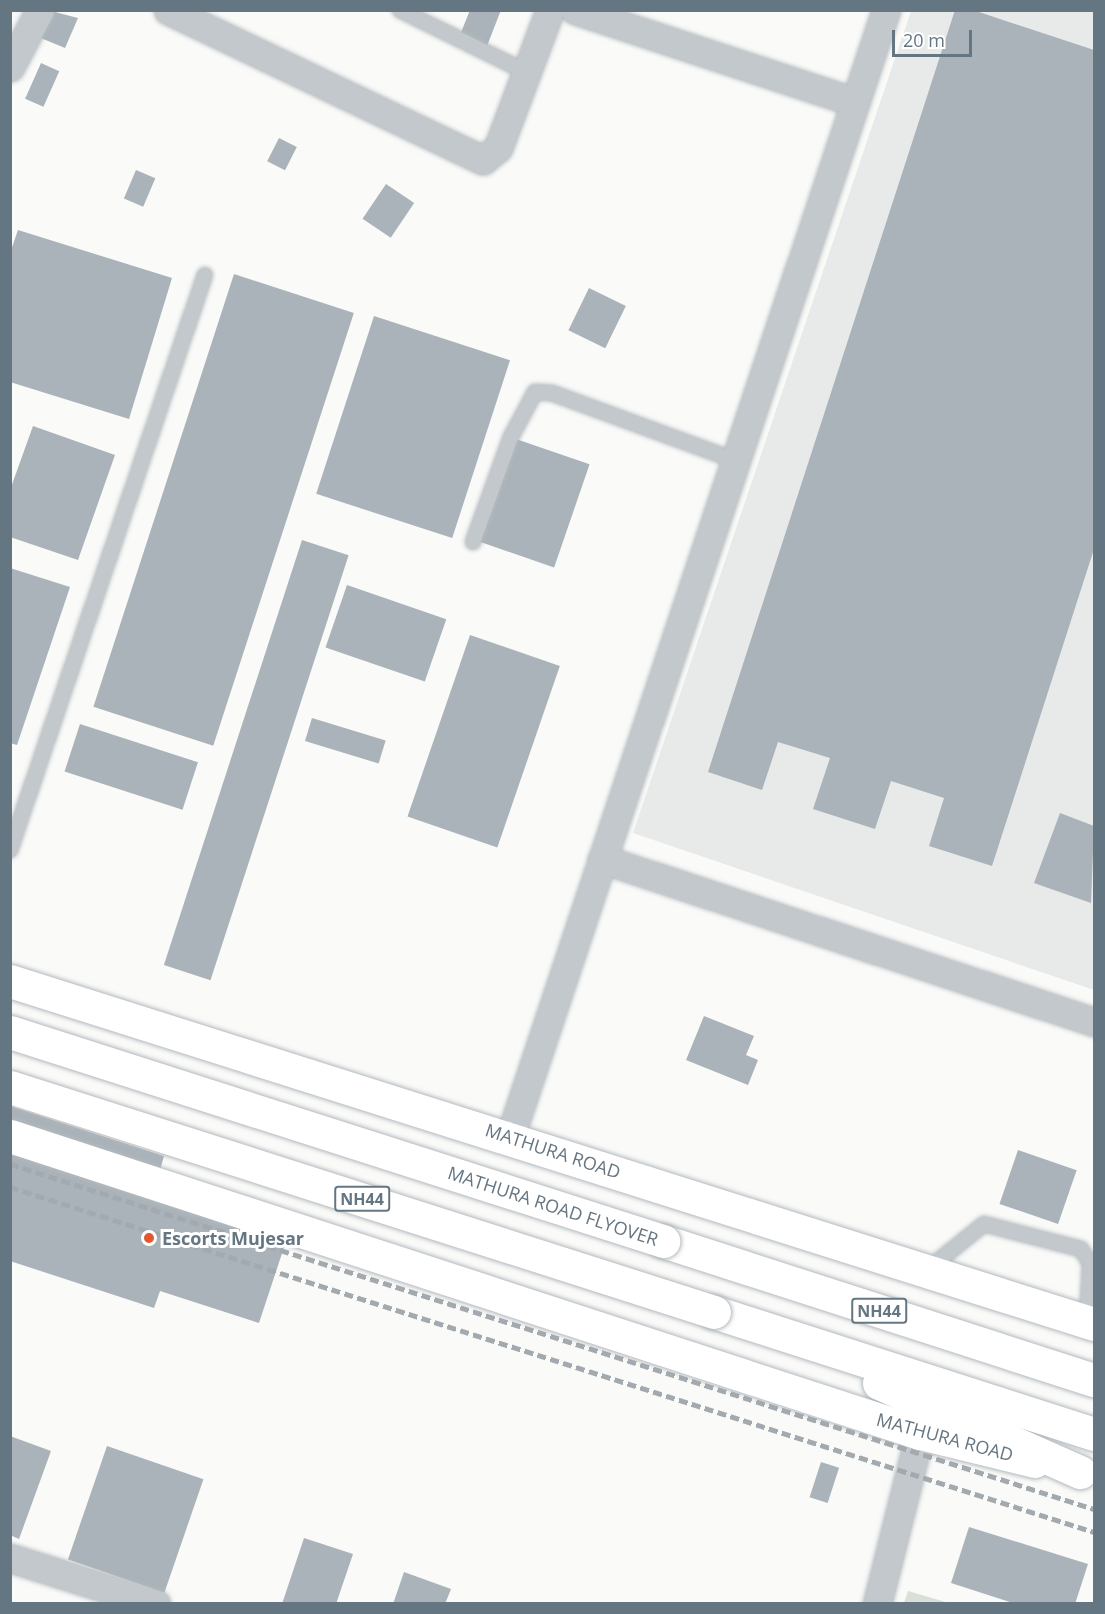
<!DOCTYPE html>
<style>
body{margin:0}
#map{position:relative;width:1105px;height:1614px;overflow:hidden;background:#fafaf8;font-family:"Open Sans",sans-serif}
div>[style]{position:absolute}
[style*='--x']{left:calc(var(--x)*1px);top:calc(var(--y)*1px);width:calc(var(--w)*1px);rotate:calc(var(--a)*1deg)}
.built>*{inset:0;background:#e8e9e9}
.green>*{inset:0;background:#dadfd7}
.building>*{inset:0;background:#aab3b9;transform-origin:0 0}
.roads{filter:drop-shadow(0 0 2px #b3babf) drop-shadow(0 0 2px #b3babf)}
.service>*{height:14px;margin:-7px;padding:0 7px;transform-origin:7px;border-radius:7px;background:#c3c8cc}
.minor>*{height:27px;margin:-13.5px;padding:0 13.5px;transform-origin:13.5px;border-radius:13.5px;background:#c3c8cc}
.secondary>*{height:33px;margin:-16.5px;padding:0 16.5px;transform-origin:16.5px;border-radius:16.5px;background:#fff}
.trunk>*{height:33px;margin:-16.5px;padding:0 16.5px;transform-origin:16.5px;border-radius:16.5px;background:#fff}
.rail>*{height:4.5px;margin-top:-2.25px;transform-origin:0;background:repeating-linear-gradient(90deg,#a2aab0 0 9px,transparent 0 13.5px)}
.bridges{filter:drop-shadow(0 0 2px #b4b9bd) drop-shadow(0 0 2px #b4b9bd)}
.trunk-bridge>*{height:33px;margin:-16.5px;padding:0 16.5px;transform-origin:16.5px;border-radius:16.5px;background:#fff}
.dots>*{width:16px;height:16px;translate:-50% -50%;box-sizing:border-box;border:3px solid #fff;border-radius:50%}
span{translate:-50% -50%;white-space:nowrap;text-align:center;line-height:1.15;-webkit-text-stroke:6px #fff;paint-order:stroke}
.shield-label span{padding:2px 4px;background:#fff;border:2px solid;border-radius:4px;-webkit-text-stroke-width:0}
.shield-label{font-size:16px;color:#657683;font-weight:700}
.street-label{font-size:18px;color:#657683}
.poi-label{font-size:18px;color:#657683;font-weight:700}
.left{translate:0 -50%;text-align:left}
.frame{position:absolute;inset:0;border:12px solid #657683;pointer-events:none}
.scale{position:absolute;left:892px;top:30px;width:80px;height:27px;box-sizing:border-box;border:3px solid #657683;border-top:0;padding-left:8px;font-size:18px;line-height:21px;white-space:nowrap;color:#657683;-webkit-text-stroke:4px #fff;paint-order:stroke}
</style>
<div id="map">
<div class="built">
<div style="clip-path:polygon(911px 11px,1094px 11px,1094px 990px,633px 833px)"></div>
</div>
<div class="green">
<div style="clip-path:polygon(908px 1591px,949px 1603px,904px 1603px)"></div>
</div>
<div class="building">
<div style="clip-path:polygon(47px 10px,78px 18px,65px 48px,36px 36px)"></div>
<div style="clip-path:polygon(470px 10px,501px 10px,487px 46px,460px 35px)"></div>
<div style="clip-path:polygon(955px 10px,973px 10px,1094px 50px,1094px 549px,992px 866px,929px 846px,944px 798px,891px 781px,875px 829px,813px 809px,830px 758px,778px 742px,762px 790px,708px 772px)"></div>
<div style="left:41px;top:63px;width:20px;height:39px;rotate:24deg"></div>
<div style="left:279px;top:138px;width:20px;height:26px;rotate:27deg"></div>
<div style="left:136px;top:170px;width:21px;height:31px;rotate:23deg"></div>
<div style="left:386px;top:184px;width:34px;height:42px;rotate:34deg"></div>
<div style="clip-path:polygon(18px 230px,172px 278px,129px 419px,10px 382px,10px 253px)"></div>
<div style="left:234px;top:274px;width:126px;height:455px;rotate:18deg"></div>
<div style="left:589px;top:288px;width:41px;height:47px;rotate:26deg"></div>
<div style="left:374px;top:316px;width:143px;height:187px;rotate:18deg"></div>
<div style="clip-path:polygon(33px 426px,115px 455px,78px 560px,10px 537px,10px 490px)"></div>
<div style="left:513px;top:438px;width:81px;height:109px;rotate:19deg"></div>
<div style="left:302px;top:540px;width:49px;height:447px;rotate:18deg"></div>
<div style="clip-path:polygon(10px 568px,70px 587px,17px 745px,10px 743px)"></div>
<div style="left:347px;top:585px;width:105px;height:66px;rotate:19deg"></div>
<div style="left:470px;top:635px;width:95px;height:192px;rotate:19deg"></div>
<div style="left:312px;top:718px;width:77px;height:24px;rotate:17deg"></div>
<div style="left:80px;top:724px;width:124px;height:50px;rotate:18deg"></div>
<div style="clip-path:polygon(1060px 813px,1094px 826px,1091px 903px,1034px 883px)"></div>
<div style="clip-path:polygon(704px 1016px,754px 1036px,746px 1055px,758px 1060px,748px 1085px,686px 1060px)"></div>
<div style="clip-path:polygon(10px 1106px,164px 1156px,160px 1170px,295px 1214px,259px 1323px,160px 1291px,154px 1308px,10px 1261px)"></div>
<div style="left:1018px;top:1150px;width:62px;height:57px;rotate:19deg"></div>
<div style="clip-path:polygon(10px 1436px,51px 1451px,19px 1539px,10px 1535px)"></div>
<div style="left:107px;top:1446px;width:102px;height:120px;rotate:19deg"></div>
<div style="left:821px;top:1462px;width:19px;height:37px;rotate:18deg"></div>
<div style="clip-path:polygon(969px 1527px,1088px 1564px,1075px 1604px,1016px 1604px,951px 1583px)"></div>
<div style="clip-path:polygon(304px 1538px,353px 1554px,336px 1604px,282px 1604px)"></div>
<div style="clip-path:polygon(404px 1572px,451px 1589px,445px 1604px,393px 1604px)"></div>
</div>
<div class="roads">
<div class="service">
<div style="--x:400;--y:10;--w:143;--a:26.2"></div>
<div style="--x:473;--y:542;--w:112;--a:-70.1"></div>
<div style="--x:511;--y:437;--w:51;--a:-61.9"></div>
<div style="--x:535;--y:392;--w:17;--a:3"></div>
<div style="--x:552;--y:393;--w:194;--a:20.2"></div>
<div style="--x:10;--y:850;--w:607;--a:-71.27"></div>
<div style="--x:927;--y:1270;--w:73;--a:-38.9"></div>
<div style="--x:984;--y:1224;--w:100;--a:14.5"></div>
<div style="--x:1081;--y:1249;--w:17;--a:57"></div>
<div style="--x:1090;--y:1263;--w:59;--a:92.9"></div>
</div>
<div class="minor">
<div style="--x:168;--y:10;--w:349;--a:25.5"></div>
<div style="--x:483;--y:160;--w:19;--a:-39"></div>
<div style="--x:498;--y:148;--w:147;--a:-69.4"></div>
<div style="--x:575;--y:10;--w:295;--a:18.2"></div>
<div style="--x:10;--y:67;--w:64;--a:-62.2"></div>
<div style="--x:602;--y:859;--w:518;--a:18.33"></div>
<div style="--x:510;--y:1137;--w:1188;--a:-71.55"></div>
<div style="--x:10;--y:1558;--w:153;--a:17.5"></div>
<div style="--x:877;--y:1604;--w:176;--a:-75.9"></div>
</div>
<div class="secondary">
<div style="--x:10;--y:981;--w:1137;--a:17.56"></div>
<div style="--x:10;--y:1136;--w:957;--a:18.08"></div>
<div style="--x:920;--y:1433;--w:118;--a:13.7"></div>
</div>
<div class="trunk">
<div style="--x:663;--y:1241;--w:453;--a:17.9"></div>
<div style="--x:714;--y:1312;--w:399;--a:17.8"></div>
<div style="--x:879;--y:1383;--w:220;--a:23.9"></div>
</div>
</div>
<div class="rail">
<div style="--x:10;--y:1164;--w:1138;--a:17.65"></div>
<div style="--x:10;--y:1187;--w:1138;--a:17.65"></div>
</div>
<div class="bridges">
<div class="trunk-bridge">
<div style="--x:10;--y:1032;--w:686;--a:17.75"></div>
<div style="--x:10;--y:1087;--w:739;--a:17.72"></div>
</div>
</div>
<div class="dots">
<div style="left:149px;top:1238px;background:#e4572e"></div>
</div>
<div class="shield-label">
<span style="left:362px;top:1199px">NH44</span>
<span style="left:879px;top:1311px">NH44</span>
</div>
<div class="street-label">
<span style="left:553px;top:1151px;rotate:18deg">MATHURA ROAD</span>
<span style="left:553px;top:1206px;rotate:18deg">MATHURA ROAD FLYOVER</span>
<span style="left:945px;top:1437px;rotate:15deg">MATHURA ROAD</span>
</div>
<div class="poi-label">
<span class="left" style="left:162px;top:1238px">Escorts Mujesar</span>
</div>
<div class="frame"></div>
<div class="scale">20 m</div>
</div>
